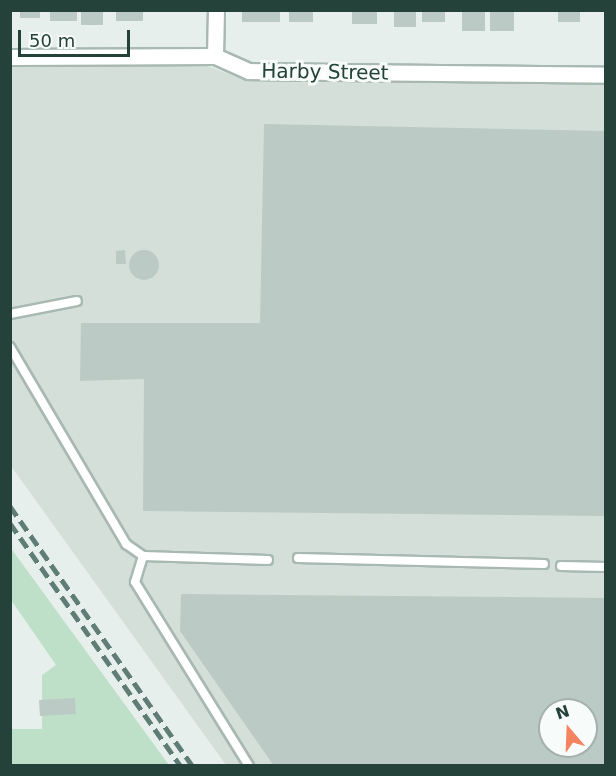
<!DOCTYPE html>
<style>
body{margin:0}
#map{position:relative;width:616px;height:776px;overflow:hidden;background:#e6efeb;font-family:"DejaVu Sans",sans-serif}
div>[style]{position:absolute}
.built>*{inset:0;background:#d4dfda}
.green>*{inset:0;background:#bfe0c8}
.building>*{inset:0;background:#bbcac4}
.round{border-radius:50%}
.roads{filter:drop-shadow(2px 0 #a8b8b2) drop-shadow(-2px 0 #a8b8b2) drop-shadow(0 2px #a8b8b2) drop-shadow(0 -2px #a8b8b2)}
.service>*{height:8px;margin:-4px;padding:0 4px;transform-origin:4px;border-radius:4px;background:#fff}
.minor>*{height:15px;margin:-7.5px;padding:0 7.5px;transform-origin:7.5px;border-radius:7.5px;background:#fff}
.rail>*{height:4.5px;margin-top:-2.25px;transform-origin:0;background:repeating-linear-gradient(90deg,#5f7d75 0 12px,transparent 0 18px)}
span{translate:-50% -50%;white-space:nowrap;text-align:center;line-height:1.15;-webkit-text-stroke:6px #f7fbf9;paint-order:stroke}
.street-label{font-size:20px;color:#24423a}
.frame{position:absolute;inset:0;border:12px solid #24423a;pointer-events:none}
.north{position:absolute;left:538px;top:698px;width:60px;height:60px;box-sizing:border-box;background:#f7fbf9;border:2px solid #a3b1ad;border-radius:50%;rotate:341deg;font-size:16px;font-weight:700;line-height:24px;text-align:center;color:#24423a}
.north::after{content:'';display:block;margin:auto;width:21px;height:27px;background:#f4845f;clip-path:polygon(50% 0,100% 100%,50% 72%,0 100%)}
.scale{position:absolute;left:18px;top:30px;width:112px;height:27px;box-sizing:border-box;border:3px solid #24423a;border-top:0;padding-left:8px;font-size:18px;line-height:21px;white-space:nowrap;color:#24423a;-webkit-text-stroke:4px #f7fbf9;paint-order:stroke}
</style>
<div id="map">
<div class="built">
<i style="clip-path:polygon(evenodd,10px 65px,205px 65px,244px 80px,605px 81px,605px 765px,226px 765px,11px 466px,10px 65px,550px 710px,586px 710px,586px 746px,550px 746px,550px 710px)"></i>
</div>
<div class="green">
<i style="clip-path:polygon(10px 547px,169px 765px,11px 765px,11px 729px,42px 729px,42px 675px,56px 665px,11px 600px)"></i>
</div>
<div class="building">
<i style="clip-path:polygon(20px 10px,40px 10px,40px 18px,20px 18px)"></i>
<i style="clip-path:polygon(50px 10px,77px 10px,77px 21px,50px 21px)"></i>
<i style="clip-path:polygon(81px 10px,103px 10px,103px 25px,81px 25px)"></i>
<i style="clip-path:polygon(116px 10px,143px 10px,143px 21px,116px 21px)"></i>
<i style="clip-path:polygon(242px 10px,280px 10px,280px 22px,242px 22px)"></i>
<i style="clip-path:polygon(289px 10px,313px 10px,313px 22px,289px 22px)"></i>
<i style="clip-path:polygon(352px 10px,377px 10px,377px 24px,352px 24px)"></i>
<i style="clip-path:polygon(394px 10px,416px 10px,416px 27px,394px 27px)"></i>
<i style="clip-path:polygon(422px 10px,445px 10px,445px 22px,422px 22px)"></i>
<i style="clip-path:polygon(462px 10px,485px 10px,485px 31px,462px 31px)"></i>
<i style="clip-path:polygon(490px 10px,514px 10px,514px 31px,490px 31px)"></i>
<i style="clip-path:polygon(558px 10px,580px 10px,580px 22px,558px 22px)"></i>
<i style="clip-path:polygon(264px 124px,606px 131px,606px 516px,143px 511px,144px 379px,80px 381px,81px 323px,260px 323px)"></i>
<i style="clip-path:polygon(125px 250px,126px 264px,116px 264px,116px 251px)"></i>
<i class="round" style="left:129px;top:250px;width:30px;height:30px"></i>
<i style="clip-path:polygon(evenodd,181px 594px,606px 598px,606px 766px,274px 766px,180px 631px,181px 594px,550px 710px,586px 710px,586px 746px,550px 746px,550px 710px)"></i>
<i style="clip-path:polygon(75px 698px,76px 714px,40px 716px,39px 700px)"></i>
</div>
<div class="roads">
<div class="service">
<i style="left:10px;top:314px;width:68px;rotate:-11deg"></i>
<i style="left:10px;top:347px;width:229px;rotate:59.5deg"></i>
<i style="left:126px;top:544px;width:21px;rotate:35deg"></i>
<i style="left:143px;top:556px;width:125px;rotate:1.8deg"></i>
<i style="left:143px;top:556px;width:27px;rotate:107deg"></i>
<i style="left:135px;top:582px;width:216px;rotate:58.2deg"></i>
<i style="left:298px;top:558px;width:246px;rotate:1.4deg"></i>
<i style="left:561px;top:566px;width:45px;rotate:1.3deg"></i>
</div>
<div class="minor">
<i style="left:215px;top:56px;width:46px;rotate:-88.8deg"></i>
<i style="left:10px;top:57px;width:205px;rotate:-0.3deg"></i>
<i style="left:215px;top:56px;width:37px;rotate:24deg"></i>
<i style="left:249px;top:71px;width:357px;rotate:0.6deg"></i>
</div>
</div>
<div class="rail">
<i style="left:10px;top:506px;width:318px;rotate:54.9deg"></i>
<i style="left:10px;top:523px;width:297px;rotate:54.9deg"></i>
</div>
<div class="street-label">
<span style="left:325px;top:72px;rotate:1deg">Harby Street</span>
</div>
<div class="frame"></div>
<div class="north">N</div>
<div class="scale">50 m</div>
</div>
